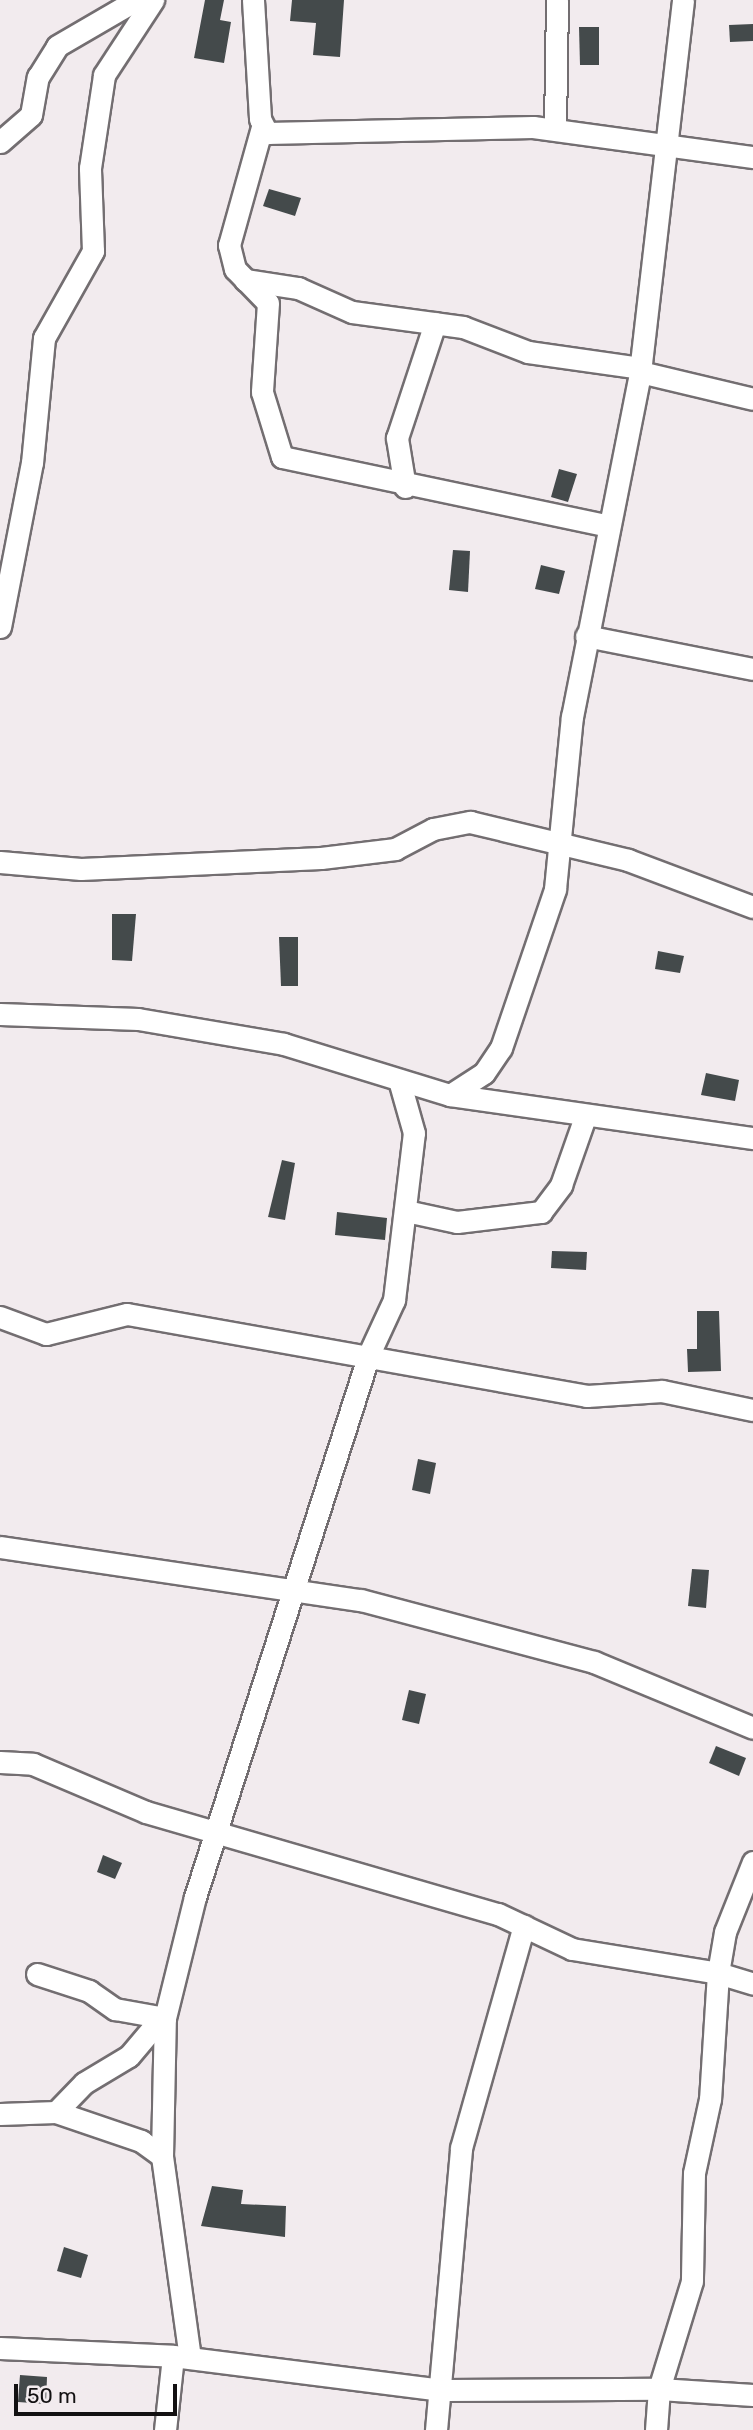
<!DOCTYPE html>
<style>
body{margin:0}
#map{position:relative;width:753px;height:2430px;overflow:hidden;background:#f2ebee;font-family:Rubik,sans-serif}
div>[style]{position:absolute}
.building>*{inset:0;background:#444a4b}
.roads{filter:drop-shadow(2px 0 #736e71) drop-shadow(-2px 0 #736e71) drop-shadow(0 2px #736e71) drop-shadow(0 -2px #736e71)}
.street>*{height:21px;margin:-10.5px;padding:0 10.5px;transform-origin:10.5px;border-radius:10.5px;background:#fff}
span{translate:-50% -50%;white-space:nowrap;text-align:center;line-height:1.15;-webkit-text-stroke:7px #f2ebee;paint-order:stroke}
.scale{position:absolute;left:14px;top:2384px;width:163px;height:32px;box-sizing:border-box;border:4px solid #131112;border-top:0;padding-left:9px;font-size:21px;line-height:24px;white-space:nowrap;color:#131112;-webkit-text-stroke:5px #f2ebee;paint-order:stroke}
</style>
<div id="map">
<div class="building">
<i style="clip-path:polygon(205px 0,224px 0,220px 20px,231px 22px,224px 63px,194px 58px)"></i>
<i style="clip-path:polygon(292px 0,344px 0,340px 57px,313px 55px,316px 23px,290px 21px)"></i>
<i style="clip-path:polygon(753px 24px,753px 41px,730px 42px,729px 25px)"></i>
<i style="clip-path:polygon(579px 27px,599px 27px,599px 65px,580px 65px)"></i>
<i style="clip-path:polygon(269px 189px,301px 198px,295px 216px,263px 206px)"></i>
<i style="clip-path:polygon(559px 469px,577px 474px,568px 502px,551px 497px)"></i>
<i style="clip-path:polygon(453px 550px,470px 551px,468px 592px,449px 590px)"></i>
<i style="clip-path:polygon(541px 565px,565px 571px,559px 594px,535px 589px)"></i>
<i style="clip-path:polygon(112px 914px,136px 914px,132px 961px,112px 960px)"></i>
<i style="clip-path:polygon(279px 937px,298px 937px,298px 986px,281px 986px)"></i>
<i style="clip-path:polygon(658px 951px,684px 956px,680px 973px,655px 969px)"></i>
<i style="clip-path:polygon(706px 1073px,739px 1080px,735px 1101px,701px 1095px)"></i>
<i style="clip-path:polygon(282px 1160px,295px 1163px,285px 1220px,268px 1217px)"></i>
<i style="clip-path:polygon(337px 1212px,387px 1218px,385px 1240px,335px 1235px)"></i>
<i style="clip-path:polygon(552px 1251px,587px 1252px,586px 1270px,551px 1268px)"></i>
<i style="clip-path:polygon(697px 1311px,719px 1311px,721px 1371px,688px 1372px,687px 1349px,697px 1349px)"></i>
<i style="clip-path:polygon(418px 1459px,436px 1463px,430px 1494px,412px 1490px)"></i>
<i style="clip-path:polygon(692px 1569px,709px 1570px,706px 1608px,688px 1606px)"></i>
<i style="clip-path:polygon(409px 1690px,426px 1694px,419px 1724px,402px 1720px)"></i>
<i style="clip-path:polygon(716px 1746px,746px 1758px,739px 1776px,709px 1763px)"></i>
<i style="clip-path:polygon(103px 1855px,122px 1863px,115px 1879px,97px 1872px)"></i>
<i style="clip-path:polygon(212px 2186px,243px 2190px,241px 2204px,286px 2206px,285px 2237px,201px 2226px)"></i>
<i style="clip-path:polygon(64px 2247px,88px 2255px,81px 2278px,57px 2271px)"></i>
<i style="clip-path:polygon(20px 2375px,47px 2377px,46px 2404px,18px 2402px)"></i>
</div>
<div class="roads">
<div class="street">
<i style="left:253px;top:0;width:119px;rotate:86.6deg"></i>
<i style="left:260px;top:119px;width:16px;rotate:63deg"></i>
<i style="left:267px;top:133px;width:266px;rotate:-1.3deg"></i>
<i style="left:533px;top:127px;width:222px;rotate:7.8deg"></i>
<i style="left:262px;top:127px;width:123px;rotate:105.6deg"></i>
<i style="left:229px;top:245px;width:25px;rotate:76deg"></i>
<i style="left:235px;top:269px;width:47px;rotate:45.9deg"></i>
<i style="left:268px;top:303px;width:89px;rotate:93.9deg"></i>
<i style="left:262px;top:392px;width:68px;rotate:72.9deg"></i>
<i style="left:282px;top:457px;width:334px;rotate:11.9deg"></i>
<i style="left:555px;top:128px;width:128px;rotate:-89.1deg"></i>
<i style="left:0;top:142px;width:41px;rotate:-41.1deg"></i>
<i style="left:31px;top:115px;width:39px;rotate:-80deg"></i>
<i style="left:38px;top:77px;width:36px;rotate:-58deg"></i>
<i style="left:57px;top:46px;width:91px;rotate:-30.2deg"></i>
<i style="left:245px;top:280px;width:54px;rotate:8.6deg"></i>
<i style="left:298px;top:288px;width:59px;rotate:24deg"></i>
<i style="left:352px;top:312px;width:112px;rotate:7.7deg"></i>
<i style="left:463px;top:327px;width:70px;rotate:21deg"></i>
<i style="left:528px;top:352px;width:113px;rotate:8.1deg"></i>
<i style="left:640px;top:372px;width:116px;rotate:13.4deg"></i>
<i style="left:405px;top:487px;width:50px;rotate:-99.3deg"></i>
<i style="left:397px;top:438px;width:121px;rotate:-71.7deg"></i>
<i style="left:0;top:627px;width:167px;rotate:-79deg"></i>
<i style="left:32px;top:463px;width:126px;rotate:-84.5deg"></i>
<i style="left:44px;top:338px;width:100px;rotate:-60.6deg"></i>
<i style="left:93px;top:251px;width:83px;rotate:-92.1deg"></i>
<i style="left:90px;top:168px;width:94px;rotate:-81.4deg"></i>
<i style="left:104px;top:75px;width:90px;rotate:-56.8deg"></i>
<i style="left:586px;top:636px;width:170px;rotate:11.2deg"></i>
<i style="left:0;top:862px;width:81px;rotate:4.9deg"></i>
<i style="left:81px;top:869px;width:240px;rotate:-2.6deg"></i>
<i style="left:321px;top:858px;width:75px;rotate:-6.9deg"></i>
<i style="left:395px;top:849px;width:43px;rotate:-27.8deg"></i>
<i style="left:433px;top:829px;width:38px;rotate:-11deg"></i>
<i style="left:470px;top:822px;width:163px;rotate:13.5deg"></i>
<i style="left:628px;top:860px;width:134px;rotate:20.6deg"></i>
<i style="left:0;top:1014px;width:138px;rotate:2.1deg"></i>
<i style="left:138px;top:1019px;width:148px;rotate:9.7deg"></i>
<i style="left:284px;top:1044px;width:174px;rotate:17.1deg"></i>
<i style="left:450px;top:1095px;width:306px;rotate:8.1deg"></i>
<i style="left:450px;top:1095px;width:40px;rotate:-32.9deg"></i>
<i style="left:484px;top:1073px;width:30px;rotate:-56deg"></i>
<i style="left:501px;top:1048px;width:168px;rotate:-71.2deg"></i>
<i style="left:555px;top:889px;width:173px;rotate:-84.4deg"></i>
<i style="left:572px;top:717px;width:352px;rotate:-78.8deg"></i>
<i style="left:640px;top:372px;width:374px;rotate:-83.4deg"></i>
<i style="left:406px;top:1211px;width:52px;rotate:12.2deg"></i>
<i style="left:457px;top:1222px;width:85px;rotate:-6.8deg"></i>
<i style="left:541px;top:1212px;width:34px;rotate:-53deg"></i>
<i style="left:561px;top:1185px;width:72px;rotate:-70.6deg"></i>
<i style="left:0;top:1317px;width:49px;rotate:20.3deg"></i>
<i style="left:46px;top:1334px;width:83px;rotate:-13.9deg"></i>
<i style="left:127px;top:1314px;width:467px;rotate:10.1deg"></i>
<i style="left:587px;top:1396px;width:75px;rotate:-3.8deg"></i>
<i style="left:662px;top:1391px;width:93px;rotate:11.8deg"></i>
<i style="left:0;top:1547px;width:365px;rotate:8.4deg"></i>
<i style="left:361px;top:1600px;width:241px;rotate:14.9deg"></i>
<i style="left:594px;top:1662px;width:172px;rotate:22.5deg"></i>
<i style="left:0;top:1762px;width:33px;rotate:3deg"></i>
<i style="left:33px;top:1764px;width:123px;rotate:23deg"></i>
<i style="left:146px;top:1812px;width:366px;rotate:16.2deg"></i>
<i style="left:498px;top:1914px;width:82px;rotate:25.3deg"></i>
<i style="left:572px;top:1949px;width:148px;rotate:9.3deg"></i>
<i style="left:718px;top:1973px;width:126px;rotate:93.6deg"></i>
<i style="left:710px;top:2099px;width:76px;rotate:102.2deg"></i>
<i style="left:694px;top:2173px;width:108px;rotate:91.1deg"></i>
<i style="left:692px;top:2281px;width:113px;rotate:107deg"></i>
<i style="left:659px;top:2389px;width:41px;rotate:94.2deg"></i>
<i style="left:753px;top:1862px;width:75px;rotate:111.8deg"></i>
<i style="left:725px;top:1932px;width:42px;rotate:99.7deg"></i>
<i style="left:718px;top:1973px;width:37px;rotate:17deg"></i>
<i style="left:37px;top:1974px;width:55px;rotate:18.1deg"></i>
<i style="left:89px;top:1991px;width:32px;rotate:35deg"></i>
<i style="left:115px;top:2009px;width:51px;rotate:10.2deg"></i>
<i style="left:56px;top:2112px;width:40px;rotate:-46deg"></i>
<i style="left:84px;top:2083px;width:52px;rotate:-31deg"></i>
<i style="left:129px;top:2056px;width:51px;rotate:-49.8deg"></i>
<i style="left:0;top:2114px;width:56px;rotate:-2deg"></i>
<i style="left:56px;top:2112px;width:90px;rotate:18.8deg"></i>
<i style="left:141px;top:2141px;width:26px;rotate:36deg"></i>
<i style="left:0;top:2348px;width:173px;rotate:2.6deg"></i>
<i style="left:173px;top:2356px;width:273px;rotate:7.2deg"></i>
<i style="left:444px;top:2390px;width:215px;rotate:-0.3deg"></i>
<i style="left:659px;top:2389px;width:94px;rotate:3.7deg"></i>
<i style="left:190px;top:2358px;width:204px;rotate:-97.9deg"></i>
<i style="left:162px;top:2156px;width:138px;rotate:-88.8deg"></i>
<i style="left:165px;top:2018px;width:125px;rotate:-76.1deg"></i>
<i style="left:195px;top:1897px;width:570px;rotate:-72.23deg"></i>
<i style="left:369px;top:1354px;width:60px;rotate:-65.2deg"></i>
<i style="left:394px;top:1300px;width:168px;rotate:-83.2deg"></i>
<i style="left:414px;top:1133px;width:55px;rotate:-105.8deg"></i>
<i style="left:165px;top:2430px;width:74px;rotate:-83.8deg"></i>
<i style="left:436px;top:2430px;width:283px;rotate:-84.9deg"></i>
<i style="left:461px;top:2148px;width:231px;rotate:-74.2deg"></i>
</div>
</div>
<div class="scale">50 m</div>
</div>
